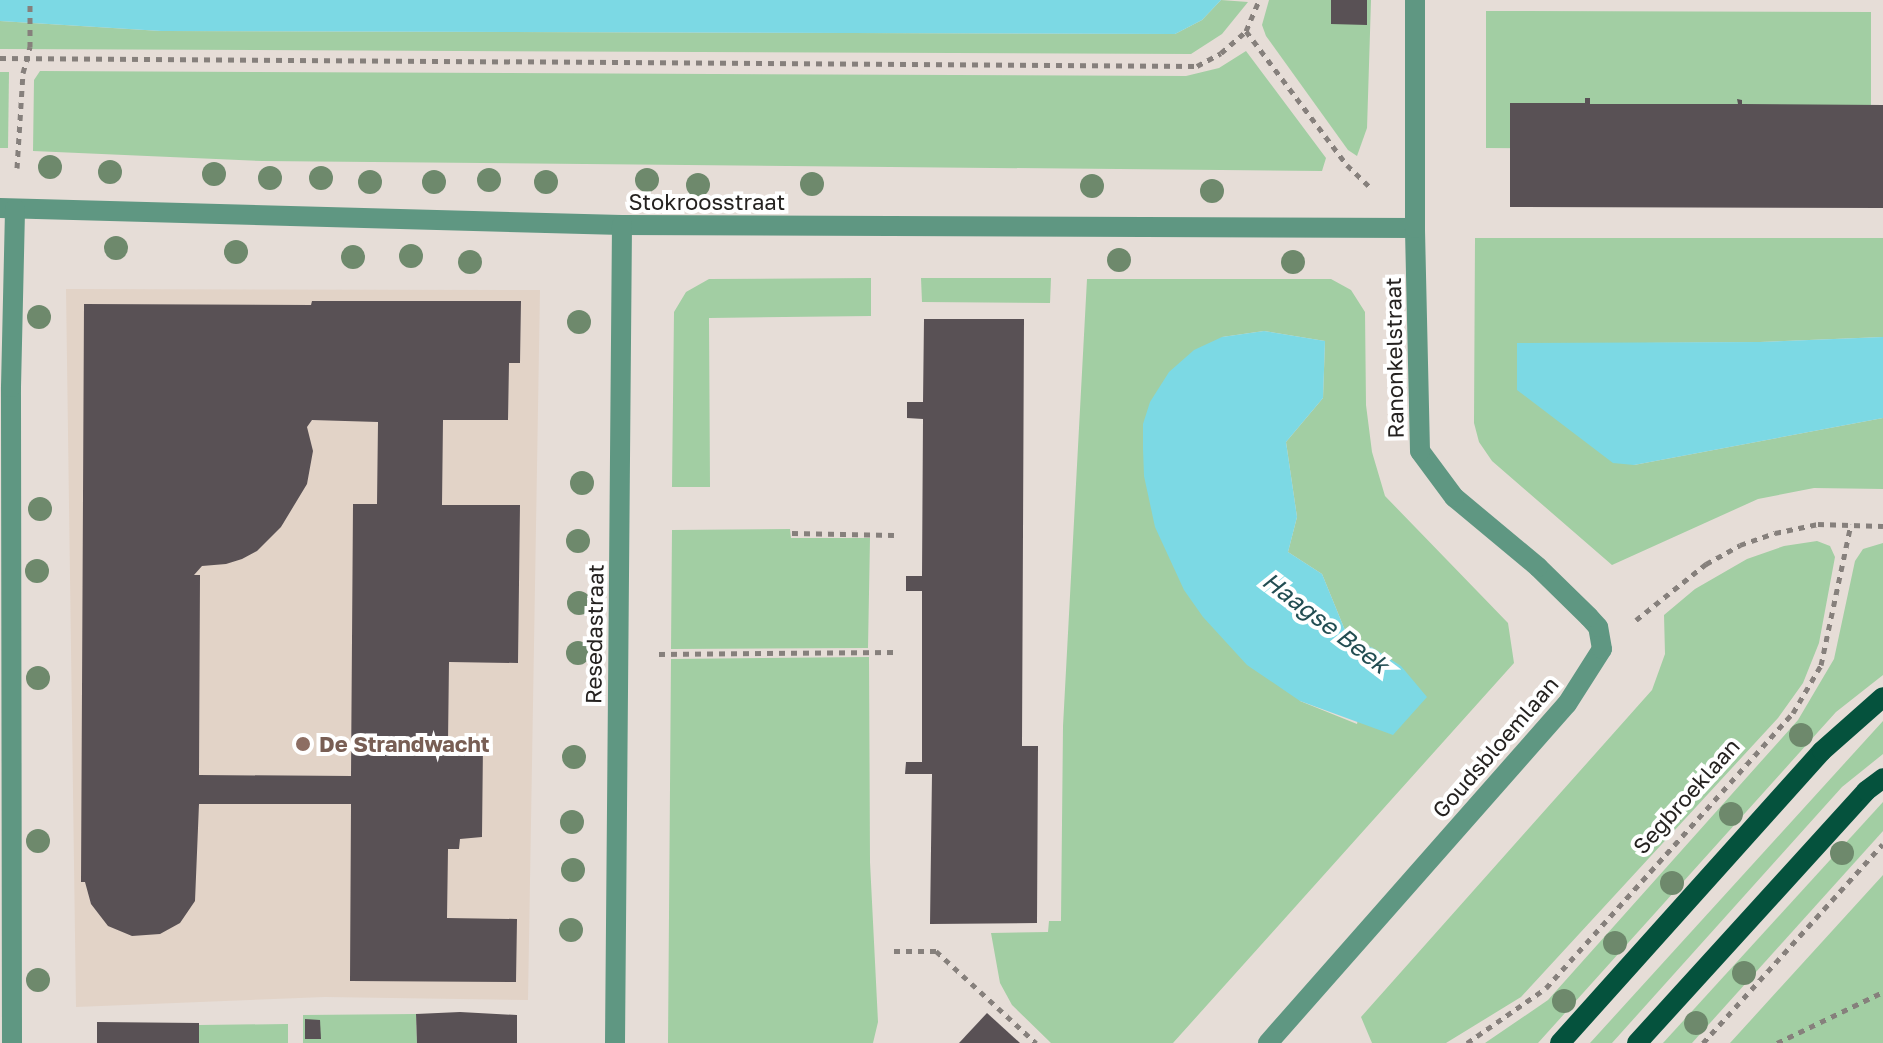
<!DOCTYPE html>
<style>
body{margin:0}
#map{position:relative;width:1883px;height:1043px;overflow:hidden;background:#e6ddd7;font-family:"Golos Text",sans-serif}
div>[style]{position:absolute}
.built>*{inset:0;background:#e2d3c7}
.green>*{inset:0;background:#a2cea3}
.water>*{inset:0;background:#7cd9e4}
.building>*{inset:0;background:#595155}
.path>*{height:5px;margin-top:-2.5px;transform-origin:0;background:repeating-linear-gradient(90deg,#86807c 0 6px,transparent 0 12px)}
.minor>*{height:20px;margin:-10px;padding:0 10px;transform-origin:10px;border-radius:10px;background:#5f9782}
.major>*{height:20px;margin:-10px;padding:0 10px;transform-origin:10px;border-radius:10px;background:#05523d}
.trees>*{width:24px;height:24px;margin:-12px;border-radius:50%;background:#6e896c}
.dots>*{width:22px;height:22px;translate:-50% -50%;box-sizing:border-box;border:4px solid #fff;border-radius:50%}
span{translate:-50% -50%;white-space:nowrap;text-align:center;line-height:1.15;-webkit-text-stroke:8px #fff;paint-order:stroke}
.street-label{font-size:22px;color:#252220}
.education-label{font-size:22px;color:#785e54;font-weight:700}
.left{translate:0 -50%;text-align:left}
.water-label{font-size:24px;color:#224d52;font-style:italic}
</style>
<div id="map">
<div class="built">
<i style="clip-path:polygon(66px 289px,540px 290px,528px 1000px,325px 997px,76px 1007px)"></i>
</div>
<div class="green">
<i style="clip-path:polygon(1221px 0,1248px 2px,1222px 34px,1191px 54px,0 49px,0 21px,161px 31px,1175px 34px,1202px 20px)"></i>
<i style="clip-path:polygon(1269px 0,1371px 0,1367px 128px,1357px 156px,1348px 150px,1266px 36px,1262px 25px)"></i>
<i style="clip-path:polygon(1486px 11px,1871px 12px,1871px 150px,1486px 148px)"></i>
<i style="clip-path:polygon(1246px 51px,1326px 158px,1322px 171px,262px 161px,33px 151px,34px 80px,40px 71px,1186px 76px,1219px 68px)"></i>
<i style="clip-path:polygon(0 72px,9px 72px,8px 148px,0 148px)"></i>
<i style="clip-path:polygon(1475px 238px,1883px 238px,1883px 337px,1760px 342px,1517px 344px,1518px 372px,1634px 465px,1883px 418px,1883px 489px,1814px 488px,1758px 499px,1612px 565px,1492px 461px,1479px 442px,1474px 423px)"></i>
<i style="clip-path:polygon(871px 278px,871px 316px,709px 318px,710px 487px,672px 487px,674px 312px,686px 292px,709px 279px)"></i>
<i style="clip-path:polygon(921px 278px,1051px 278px,1050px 303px,922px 302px)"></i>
<i style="clip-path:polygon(evenodd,1087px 279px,1331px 279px,1351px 290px,1365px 312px,1366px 405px,1372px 452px,1385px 496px,1508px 623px,1514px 663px,1173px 1043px,1051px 1043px,1012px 1005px,1000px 983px,991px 933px,1048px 932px,1049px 921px,1061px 921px,1063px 726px,1087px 279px,1264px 331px,1325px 341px,1323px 398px,1286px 442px,1297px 517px,1288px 552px,1322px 574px,1349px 640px,1373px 648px,1357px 724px,1300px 701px,1222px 337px,1264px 331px)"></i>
<i style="clip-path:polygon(790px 529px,791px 538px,870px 538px,868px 648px,671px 649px,672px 530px)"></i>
<i style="clip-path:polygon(1817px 541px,1830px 546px,1835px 557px,1819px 643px,1803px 683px,1778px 718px,1521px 997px,1446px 1043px,1372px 1043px,1361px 1017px,1652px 690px,1665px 654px,1664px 615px,1695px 589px,1747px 559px,1784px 546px)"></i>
<i style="clip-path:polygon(1883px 543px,1883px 675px,1836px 712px,1538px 1043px,1485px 1043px,1548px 1000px,1798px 720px,1834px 659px,1855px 561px,1863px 549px)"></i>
<i style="clip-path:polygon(869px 657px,870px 862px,878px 1022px,873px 1043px,668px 1043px,671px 659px)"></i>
<i style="clip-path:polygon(1883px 721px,1883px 754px,1842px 787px,1612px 1043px,1590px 1043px)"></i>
<i style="clip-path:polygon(1883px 802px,1883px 831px,1692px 1043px,1663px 1043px)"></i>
<i style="clip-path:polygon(1883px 875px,1883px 1043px,1730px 1043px,1822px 942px)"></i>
<i style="clip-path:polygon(416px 1014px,417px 1043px,303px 1043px,303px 1015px)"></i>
<i style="clip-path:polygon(288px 1024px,288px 1043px,199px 1043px,199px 1025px)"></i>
</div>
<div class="water">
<i style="clip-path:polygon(0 0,1221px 0,1202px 20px,1175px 34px,161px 31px,0 21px)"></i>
<i style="clip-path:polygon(1264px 331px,1325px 341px,1323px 398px,1286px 442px,1297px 517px,1288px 552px,1322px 574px,1349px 640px,1373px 648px,1401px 666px,1427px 697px,1393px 735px,1300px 701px,1247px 665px,1203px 617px,1184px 590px,1155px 527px,1144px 476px,1143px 449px,1143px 424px,1150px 402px,1169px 372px,1194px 350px,1222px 337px)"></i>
<i style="clip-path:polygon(1883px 337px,1883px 418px,1634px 465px,1613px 463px,1517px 390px,1517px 343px,1760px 342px)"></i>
</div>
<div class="building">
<i style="clip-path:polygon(1331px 0,1367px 0,1367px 25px,1331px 24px)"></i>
<i style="clip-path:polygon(1585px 98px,1590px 98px,1590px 104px,1738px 104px,1737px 99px,1742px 100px,1742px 104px,1883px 105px,1883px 208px,1510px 207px,1510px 103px,1585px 103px)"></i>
<i style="clip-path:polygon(evenodd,312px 301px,521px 301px,520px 363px,509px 363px,508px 420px,443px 420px,442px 505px,520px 505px,518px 663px,449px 662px,448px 742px,483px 744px,482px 837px,460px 839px,459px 849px,448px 849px,447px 918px,517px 919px,516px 982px,350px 981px,351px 804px,199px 804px,195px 901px,180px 923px,160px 934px,132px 936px,108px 926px,91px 904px,85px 882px,81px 882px,84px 304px,311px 305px,312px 301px,312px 420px,378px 422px,377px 504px,353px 504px,351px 776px,199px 775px,200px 575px,194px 575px,202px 566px,226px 564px,242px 559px,257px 551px,281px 527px,307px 484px,313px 451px,307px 427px,312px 420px)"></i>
<i style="clip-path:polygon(924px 319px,1024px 319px,1022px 746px,1038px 746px,1037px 923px,930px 924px,932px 774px,905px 774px,906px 762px,922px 762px,922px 591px,906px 591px,906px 576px,922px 576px,923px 419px,907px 418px,907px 402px,923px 402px)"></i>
<i style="clip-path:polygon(460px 1012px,517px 1015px,517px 1043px,417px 1043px,416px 1014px)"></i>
<i style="clip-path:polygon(987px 1013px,1020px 1043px,959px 1043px)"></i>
<i style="clip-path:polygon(305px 1019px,320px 1020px,321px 1039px,305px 1039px)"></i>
<i style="clip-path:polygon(97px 1022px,199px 1023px,199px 1043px,97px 1043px)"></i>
</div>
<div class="path">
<i style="left:1246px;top:31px;width:168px;rotate:53deg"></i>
<i style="left:1347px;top:165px;width:35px;rotate:44deg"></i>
<i style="left:0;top:58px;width:1197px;rotate:0.38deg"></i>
<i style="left:1197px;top:66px;width:27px;rotate:-28deg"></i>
<i style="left:1221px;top:53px;width:33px;rotate:-41deg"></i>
<i style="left:1246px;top:31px;width:34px;rotate:-67deg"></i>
<i style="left:17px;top:168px;width:95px;rotate:-86.4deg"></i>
<i style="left:23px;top:73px;width:27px;rotate:-75deg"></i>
<i style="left:30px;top:47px;width:47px;rotate:-90deg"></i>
<i style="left:792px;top:533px;width:102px;rotate:1.1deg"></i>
<i style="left:1636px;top:620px;width:90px;rotate:-38.7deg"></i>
<i style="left:1706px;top:564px;width:39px;rotate:-29deg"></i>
<i style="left:1740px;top:545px;width:37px;rotate:-19deg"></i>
<i style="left:1775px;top:533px;width:44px;rotate:-11.8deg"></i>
<i style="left:1818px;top:524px;width:65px;rotate:1.8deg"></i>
<i style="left:659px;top:654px;width:236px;rotate:-0.5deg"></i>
<i style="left:894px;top:951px;width:42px"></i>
<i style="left:936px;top:951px;width:136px;rotate:42.6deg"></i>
<i style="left:1467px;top:1043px;width:96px;rotate:-34.8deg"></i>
<i style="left:1546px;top:988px;width:370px;rotate:-48.1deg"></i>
<i style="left:1793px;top:713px;width:56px;rotate:-59.7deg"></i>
<i style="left:1821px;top:665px;width:144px;rotate:-78deg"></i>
<i style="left:1703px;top:1043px;width:268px;rotate:-47.9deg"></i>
<i style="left:1777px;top:1043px;width:118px;rotate:-25.7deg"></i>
</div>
<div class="minor">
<i style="left:0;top:208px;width:622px;rotate:1.57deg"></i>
<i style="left:622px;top:225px;width:793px;rotate:0.22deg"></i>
<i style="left:12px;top:1043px;width:656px;rotate:-90.09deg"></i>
<i style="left:11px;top:387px;width:178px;rotate:-88.7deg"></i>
<i style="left:615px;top:1043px;width:818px;rotate:-89.51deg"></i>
<i style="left:1268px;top:1043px;width:452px;rotate:-48.6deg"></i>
<i style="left:1567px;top:704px;width:65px;rotate:-57.5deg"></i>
<i style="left:1602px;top:649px;width:22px;rotate:-100deg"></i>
<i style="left:1598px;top:627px;width:13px;rotate:-132deg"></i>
<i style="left:1589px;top:617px;width:71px;rotate:-135.6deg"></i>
<i style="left:1538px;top:567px;width:109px;rotate:-140.2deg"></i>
<i style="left:1454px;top:497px;width:57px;rotate:-126.5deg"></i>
<i style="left:1420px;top:451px;width:223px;rotate:-91.3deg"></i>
<i style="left:1415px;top:228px;width:228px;rotate:-90deg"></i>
</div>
<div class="major">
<i style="left:1560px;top:1043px;width:392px;rotate:-48.1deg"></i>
<i style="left:1822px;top:751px;width:81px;rotate:-41.5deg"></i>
<i style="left:1637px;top:1043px;width:341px;rotate:-47.7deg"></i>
<i style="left:1866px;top:791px;width:21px;rotate:-37deg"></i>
</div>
<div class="trees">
<i style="left:50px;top:167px"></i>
<i style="left:110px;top:172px"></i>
<i style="left:214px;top:174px"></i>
<i style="left:270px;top:178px"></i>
<i style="left:321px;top:178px"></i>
<i style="left:489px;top:180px"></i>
<i style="left:647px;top:180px"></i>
<i style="left:370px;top:182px"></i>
<i style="left:434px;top:182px"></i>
<i style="left:546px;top:182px"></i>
<i style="left:812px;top:184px"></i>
<i style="left:698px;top:185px"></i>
<i style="left:1092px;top:186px"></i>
<i style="left:1212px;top:191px"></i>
<i style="left:116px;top:248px"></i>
<i style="left:236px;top:252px"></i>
<i style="left:411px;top:256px"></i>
<i style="left:353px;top:257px"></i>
<i style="left:1119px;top:260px"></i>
<i style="left:470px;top:262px"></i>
<i style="left:1293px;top:262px"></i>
<i style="left:39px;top:317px"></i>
<i style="left:579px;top:322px"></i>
<i style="left:582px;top:483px"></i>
<i style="left:40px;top:509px"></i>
<i style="left:578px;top:541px"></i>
<i style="left:37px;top:571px"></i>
<i style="left:579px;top:603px"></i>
<i style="left:578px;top:653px"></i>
<i style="left:38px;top:678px"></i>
<i style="left:1801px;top:735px"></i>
<i style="left:574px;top:757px"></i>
<i style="left:1731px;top:814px"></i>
<i style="left:572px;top:822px"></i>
<i style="left:38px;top:841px"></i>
<i style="left:1842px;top:853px"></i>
<i style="left:573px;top:870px"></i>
<i style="left:1672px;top:883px"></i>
<i style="left:571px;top:930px"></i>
<i style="left:1615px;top:943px"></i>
<i style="left:1744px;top:973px"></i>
<i style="left:38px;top:980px"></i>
<i style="left:1564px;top:1001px"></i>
<i style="left:1696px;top:1023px"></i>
</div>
<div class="dots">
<i style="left:303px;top:744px;background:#8d6e63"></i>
</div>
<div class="street-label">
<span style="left:707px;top:202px">Stokroosstraat</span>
<span style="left:1394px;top:358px;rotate:-91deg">Ranonkelstraat</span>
<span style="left:594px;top:634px;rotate:-89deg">Resedastraat</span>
<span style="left:1495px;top:747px;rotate:-49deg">Goudsbloemlaan</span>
<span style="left:1686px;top:796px;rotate:-48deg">Segbroeklaan</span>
</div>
<div class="education-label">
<span class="left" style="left:319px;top:744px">De Strandwacht</span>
</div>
<div class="water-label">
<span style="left:1326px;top:622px;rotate:37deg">Haagse Beek</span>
</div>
</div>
